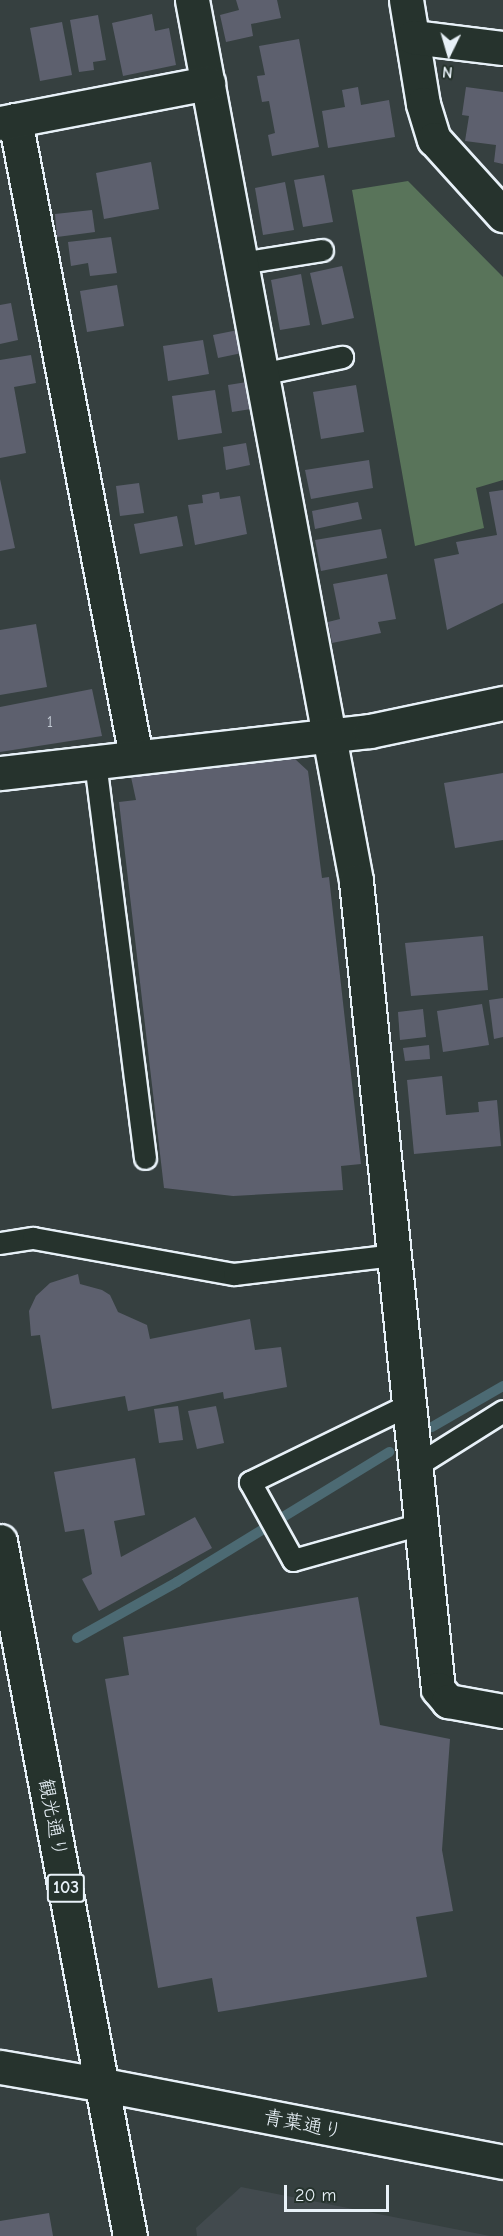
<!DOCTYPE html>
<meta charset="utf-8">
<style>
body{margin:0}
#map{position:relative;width:503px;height:2236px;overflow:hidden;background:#364040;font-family:"Comic Neue","Klee One",sans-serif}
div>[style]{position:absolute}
.built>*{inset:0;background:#424a4e}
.green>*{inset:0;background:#59745a}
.stream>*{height:10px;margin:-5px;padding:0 5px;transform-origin:5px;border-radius:5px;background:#4c6a73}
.building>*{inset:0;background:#5d606e}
.roads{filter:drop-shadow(2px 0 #e8f1f8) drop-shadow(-2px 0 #e8f1f8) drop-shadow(0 2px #e8f1f8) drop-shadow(0 -2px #e8f1f8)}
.service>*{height:21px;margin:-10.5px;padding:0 10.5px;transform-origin:10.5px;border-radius:10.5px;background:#26332d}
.minor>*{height:33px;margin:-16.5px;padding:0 16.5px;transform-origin:16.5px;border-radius:16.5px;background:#26332d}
.tertiary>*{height:33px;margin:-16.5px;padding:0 16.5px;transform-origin:16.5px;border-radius:16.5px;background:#26332d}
.trunk>*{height:33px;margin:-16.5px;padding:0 16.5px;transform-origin:16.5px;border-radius:16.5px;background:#26332d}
span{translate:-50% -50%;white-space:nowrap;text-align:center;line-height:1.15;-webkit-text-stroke:6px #26332d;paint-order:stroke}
.number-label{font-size:16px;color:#c5cdd6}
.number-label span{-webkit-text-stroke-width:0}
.shield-label span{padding:2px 4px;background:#26332d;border:2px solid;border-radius:4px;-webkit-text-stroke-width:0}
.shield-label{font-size:18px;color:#e8f1f8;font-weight:700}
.street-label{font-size:20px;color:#e8f1f8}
.north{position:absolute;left:419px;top:24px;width:60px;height:60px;-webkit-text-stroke:4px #26332d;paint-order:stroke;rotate:185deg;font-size:16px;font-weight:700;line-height:24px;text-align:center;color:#e8f1f8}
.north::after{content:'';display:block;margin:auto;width:21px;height:27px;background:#e8f1f8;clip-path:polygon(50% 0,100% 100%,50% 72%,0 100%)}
.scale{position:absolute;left:284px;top:2185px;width:105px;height:27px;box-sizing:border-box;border:3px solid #e8f1f8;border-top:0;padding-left:8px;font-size:18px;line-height:21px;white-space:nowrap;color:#e8f1f8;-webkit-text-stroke:4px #26332d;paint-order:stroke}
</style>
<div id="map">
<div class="built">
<i style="clip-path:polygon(241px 2187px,490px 2236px,197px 2236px,196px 2228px)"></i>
</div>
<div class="green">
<i style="clip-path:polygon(408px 181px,503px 277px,503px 480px,476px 488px,484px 528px,415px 546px,352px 190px)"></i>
</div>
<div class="stream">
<i style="left:432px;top:1427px;width:82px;rotate:-30deg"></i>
<i style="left:77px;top:1638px;width:115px;rotate:-29.2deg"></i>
<i style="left:177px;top:1582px;width:249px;rotate:-31.5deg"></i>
</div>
<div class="building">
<i style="clip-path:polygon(236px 0,277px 0,281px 18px,251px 24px,253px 36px,226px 42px,220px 15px,239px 10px)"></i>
<i style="clip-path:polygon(152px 14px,155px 31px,169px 28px,176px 65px,123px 76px,112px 23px)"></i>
<i style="clip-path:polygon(98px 15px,106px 60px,93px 62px,94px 70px,79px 72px,70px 20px)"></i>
<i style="clip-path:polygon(62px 22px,72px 75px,40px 81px,30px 28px)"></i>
<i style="clip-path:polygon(299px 39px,319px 147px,272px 156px,268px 135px,275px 133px,269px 101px,262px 102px,257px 76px,265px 75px,259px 46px)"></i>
<i style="clip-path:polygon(358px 87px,361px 105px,389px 100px,395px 137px,328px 148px,322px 111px,345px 107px,342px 90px)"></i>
<i style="clip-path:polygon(466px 87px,503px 92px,503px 164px,494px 162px,496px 145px,465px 141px,469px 116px,462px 115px)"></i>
<i style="clip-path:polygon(151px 162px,159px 209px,104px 219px,96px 173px)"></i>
<i style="clip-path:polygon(324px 175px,333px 222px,303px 227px,294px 180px)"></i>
<i style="clip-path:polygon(285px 182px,294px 230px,263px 235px,255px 188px)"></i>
<i style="clip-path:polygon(92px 210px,95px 232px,57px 237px,55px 214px)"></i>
<i style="clip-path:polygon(111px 237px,117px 273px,90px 276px,88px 263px,71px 266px,68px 242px)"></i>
<i style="clip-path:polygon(342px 266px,354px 318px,322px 325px,310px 273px)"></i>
<i style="clip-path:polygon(301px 274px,310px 325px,280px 330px,271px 280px)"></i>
<i style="clip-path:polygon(117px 285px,124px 326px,87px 332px,80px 291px)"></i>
<i style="clip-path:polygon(11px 303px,18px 340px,0 344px,0 305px)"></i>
<i style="clip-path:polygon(238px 330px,242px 353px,218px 358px,213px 335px)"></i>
<i style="clip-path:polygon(203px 340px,209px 374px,168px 381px,163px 346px)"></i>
<i style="clip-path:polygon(31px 355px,36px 383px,14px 387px,26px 453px,0 458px,0 360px)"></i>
<i style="clip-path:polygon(247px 382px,251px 409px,232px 412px,228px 385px)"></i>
<i style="clip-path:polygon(356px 385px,364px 432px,321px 439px,313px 392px)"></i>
<i style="clip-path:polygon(215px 390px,222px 433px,178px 440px,172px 396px)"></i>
<i style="clip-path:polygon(246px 443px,250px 465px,226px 470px,223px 447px)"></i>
<i style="clip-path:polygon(369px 460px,373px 488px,311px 499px,305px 470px)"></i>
<i style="clip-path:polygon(0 479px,15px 548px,0 551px)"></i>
<i style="clip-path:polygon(139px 483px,144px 513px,120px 516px,116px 486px)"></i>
<i style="clip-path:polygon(503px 490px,503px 603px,447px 630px,434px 559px,459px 554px,456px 542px,497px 535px,489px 492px)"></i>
<i style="clip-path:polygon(219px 492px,220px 499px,240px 496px,247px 534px,195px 545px,188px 505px,203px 503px,202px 495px)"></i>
<i style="clip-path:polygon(358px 502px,362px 519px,315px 529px,312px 511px)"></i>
<i style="clip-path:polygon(177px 516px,183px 546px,140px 554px,134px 524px)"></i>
<i style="clip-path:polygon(381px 529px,387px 558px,321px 571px,315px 540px)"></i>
<i style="clip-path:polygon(387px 574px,396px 619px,378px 622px,381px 633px,332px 643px,328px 622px,340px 619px,333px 584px)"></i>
<i style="clip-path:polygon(36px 624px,47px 687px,0 695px,0 630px)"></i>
<i style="clip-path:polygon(92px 689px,102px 736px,0 752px,0 707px)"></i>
<i style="clip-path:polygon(295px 759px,308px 771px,322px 878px,329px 877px,361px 1164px,341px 1166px,343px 1190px,233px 1196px,164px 1188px,119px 802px,136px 800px,131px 777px)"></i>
<i style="clip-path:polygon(503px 773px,503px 840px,455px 848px,444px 783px)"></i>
<i style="clip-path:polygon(483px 936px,488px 990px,411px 996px,405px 943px)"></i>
<i style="clip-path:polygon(503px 998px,503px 1037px,494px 1039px,489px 1000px)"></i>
<i style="clip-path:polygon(482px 1004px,489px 1045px,443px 1052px,437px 1011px)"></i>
<i style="clip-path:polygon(423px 1009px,426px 1037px,400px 1040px,398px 1012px)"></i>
<i style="clip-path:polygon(429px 1045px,430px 1059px,405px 1061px,403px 1048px)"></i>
<i style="clip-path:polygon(442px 1076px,446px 1115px,479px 1112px,478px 1102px,497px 1100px,501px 1146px,414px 1154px,407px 1080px)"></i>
<i style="clip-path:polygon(78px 1274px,80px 1284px,102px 1290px,110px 1295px,118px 1312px,147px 1325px,150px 1339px,250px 1319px,255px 1350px,281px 1347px,287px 1387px,224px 1399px,223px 1392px,128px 1411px,125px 1396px,52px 1409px,40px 1335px,31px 1336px,29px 1311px,36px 1296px,50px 1283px)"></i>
<i style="clip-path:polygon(178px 1406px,183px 1440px,159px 1443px,154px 1409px)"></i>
<i style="clip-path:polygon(216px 1406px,224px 1443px,197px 1449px,188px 1411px)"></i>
<i style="clip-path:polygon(135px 1458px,145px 1515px,114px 1521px,121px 1557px,195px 1517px,212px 1548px,99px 1611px,82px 1579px,92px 1574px,84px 1529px,65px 1532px,54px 1472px)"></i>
<i style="clip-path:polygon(358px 1597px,380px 1725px,450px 1739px,442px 1850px,453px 1911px,416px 1917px,427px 1977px,218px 2012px,212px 1978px,158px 1988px,105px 1679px,129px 1675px,123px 1637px)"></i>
<i style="clip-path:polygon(49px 2213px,53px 2236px,0 2236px,0 2221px)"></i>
</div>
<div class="roads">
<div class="service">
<i style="left:241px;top:263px;width:82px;rotate:-9.1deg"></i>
<i style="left:261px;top:374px;width:83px;rotate:-11.9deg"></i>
<i style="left:95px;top:762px;width:399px;rotate:82.8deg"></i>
<i style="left:0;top:1243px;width:33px;rotate:-9deg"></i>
<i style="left:33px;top:1238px;width:204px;rotate:10.2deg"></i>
<i style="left:234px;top:1274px;width:160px;rotate:-6.8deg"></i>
<i style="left:408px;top:1405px;width:176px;rotate:154deg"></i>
<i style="left:250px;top:1482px;width:89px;rotate:61.1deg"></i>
<i style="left:293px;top:1560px;width:132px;rotate:-15.8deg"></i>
<i style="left:414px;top:1467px;width:105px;rotate:-32.2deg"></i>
</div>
<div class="minor">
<i style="left:192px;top:0;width:896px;rotate:79.45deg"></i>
<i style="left:356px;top:881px;width:812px;rotate:84.21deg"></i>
<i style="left:438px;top:1689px;width:16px;rotate:50deg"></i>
<i style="left:448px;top:1701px;width:56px;rotate:10.3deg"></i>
<i style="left:406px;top:0;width:105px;rotate:80.7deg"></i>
<i style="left:423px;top:104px;width:37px;rotate:73deg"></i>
<i style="left:434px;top:139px;width:103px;rotate:47.8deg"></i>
<i style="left:413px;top:37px;width:91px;rotate:7deg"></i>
<i style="left:15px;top:120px;width:648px;rotate:79.24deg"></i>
<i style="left:0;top:123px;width:212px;rotate:-10.9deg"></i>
<i style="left:0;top:773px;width:372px;rotate:-6.5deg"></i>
<i style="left:370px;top:731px;width:136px;rotate:-11.9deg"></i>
<i style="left:0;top:2067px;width:106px;rotate:9.8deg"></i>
</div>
<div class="tertiary">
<i style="left:104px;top:2085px;width:406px;rotate:10.9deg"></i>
</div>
<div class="trunk">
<i style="left:0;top:1541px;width:707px;rotate:79.41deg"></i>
</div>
</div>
<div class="number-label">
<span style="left:50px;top:722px">1</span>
</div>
<div class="shield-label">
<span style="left:66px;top:1888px">103</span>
</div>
<div class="street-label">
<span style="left:53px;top:1818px;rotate:79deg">観光通り</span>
<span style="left:303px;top:2124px;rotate:11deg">青葉通り</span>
</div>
<div class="north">N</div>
<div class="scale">20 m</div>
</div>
